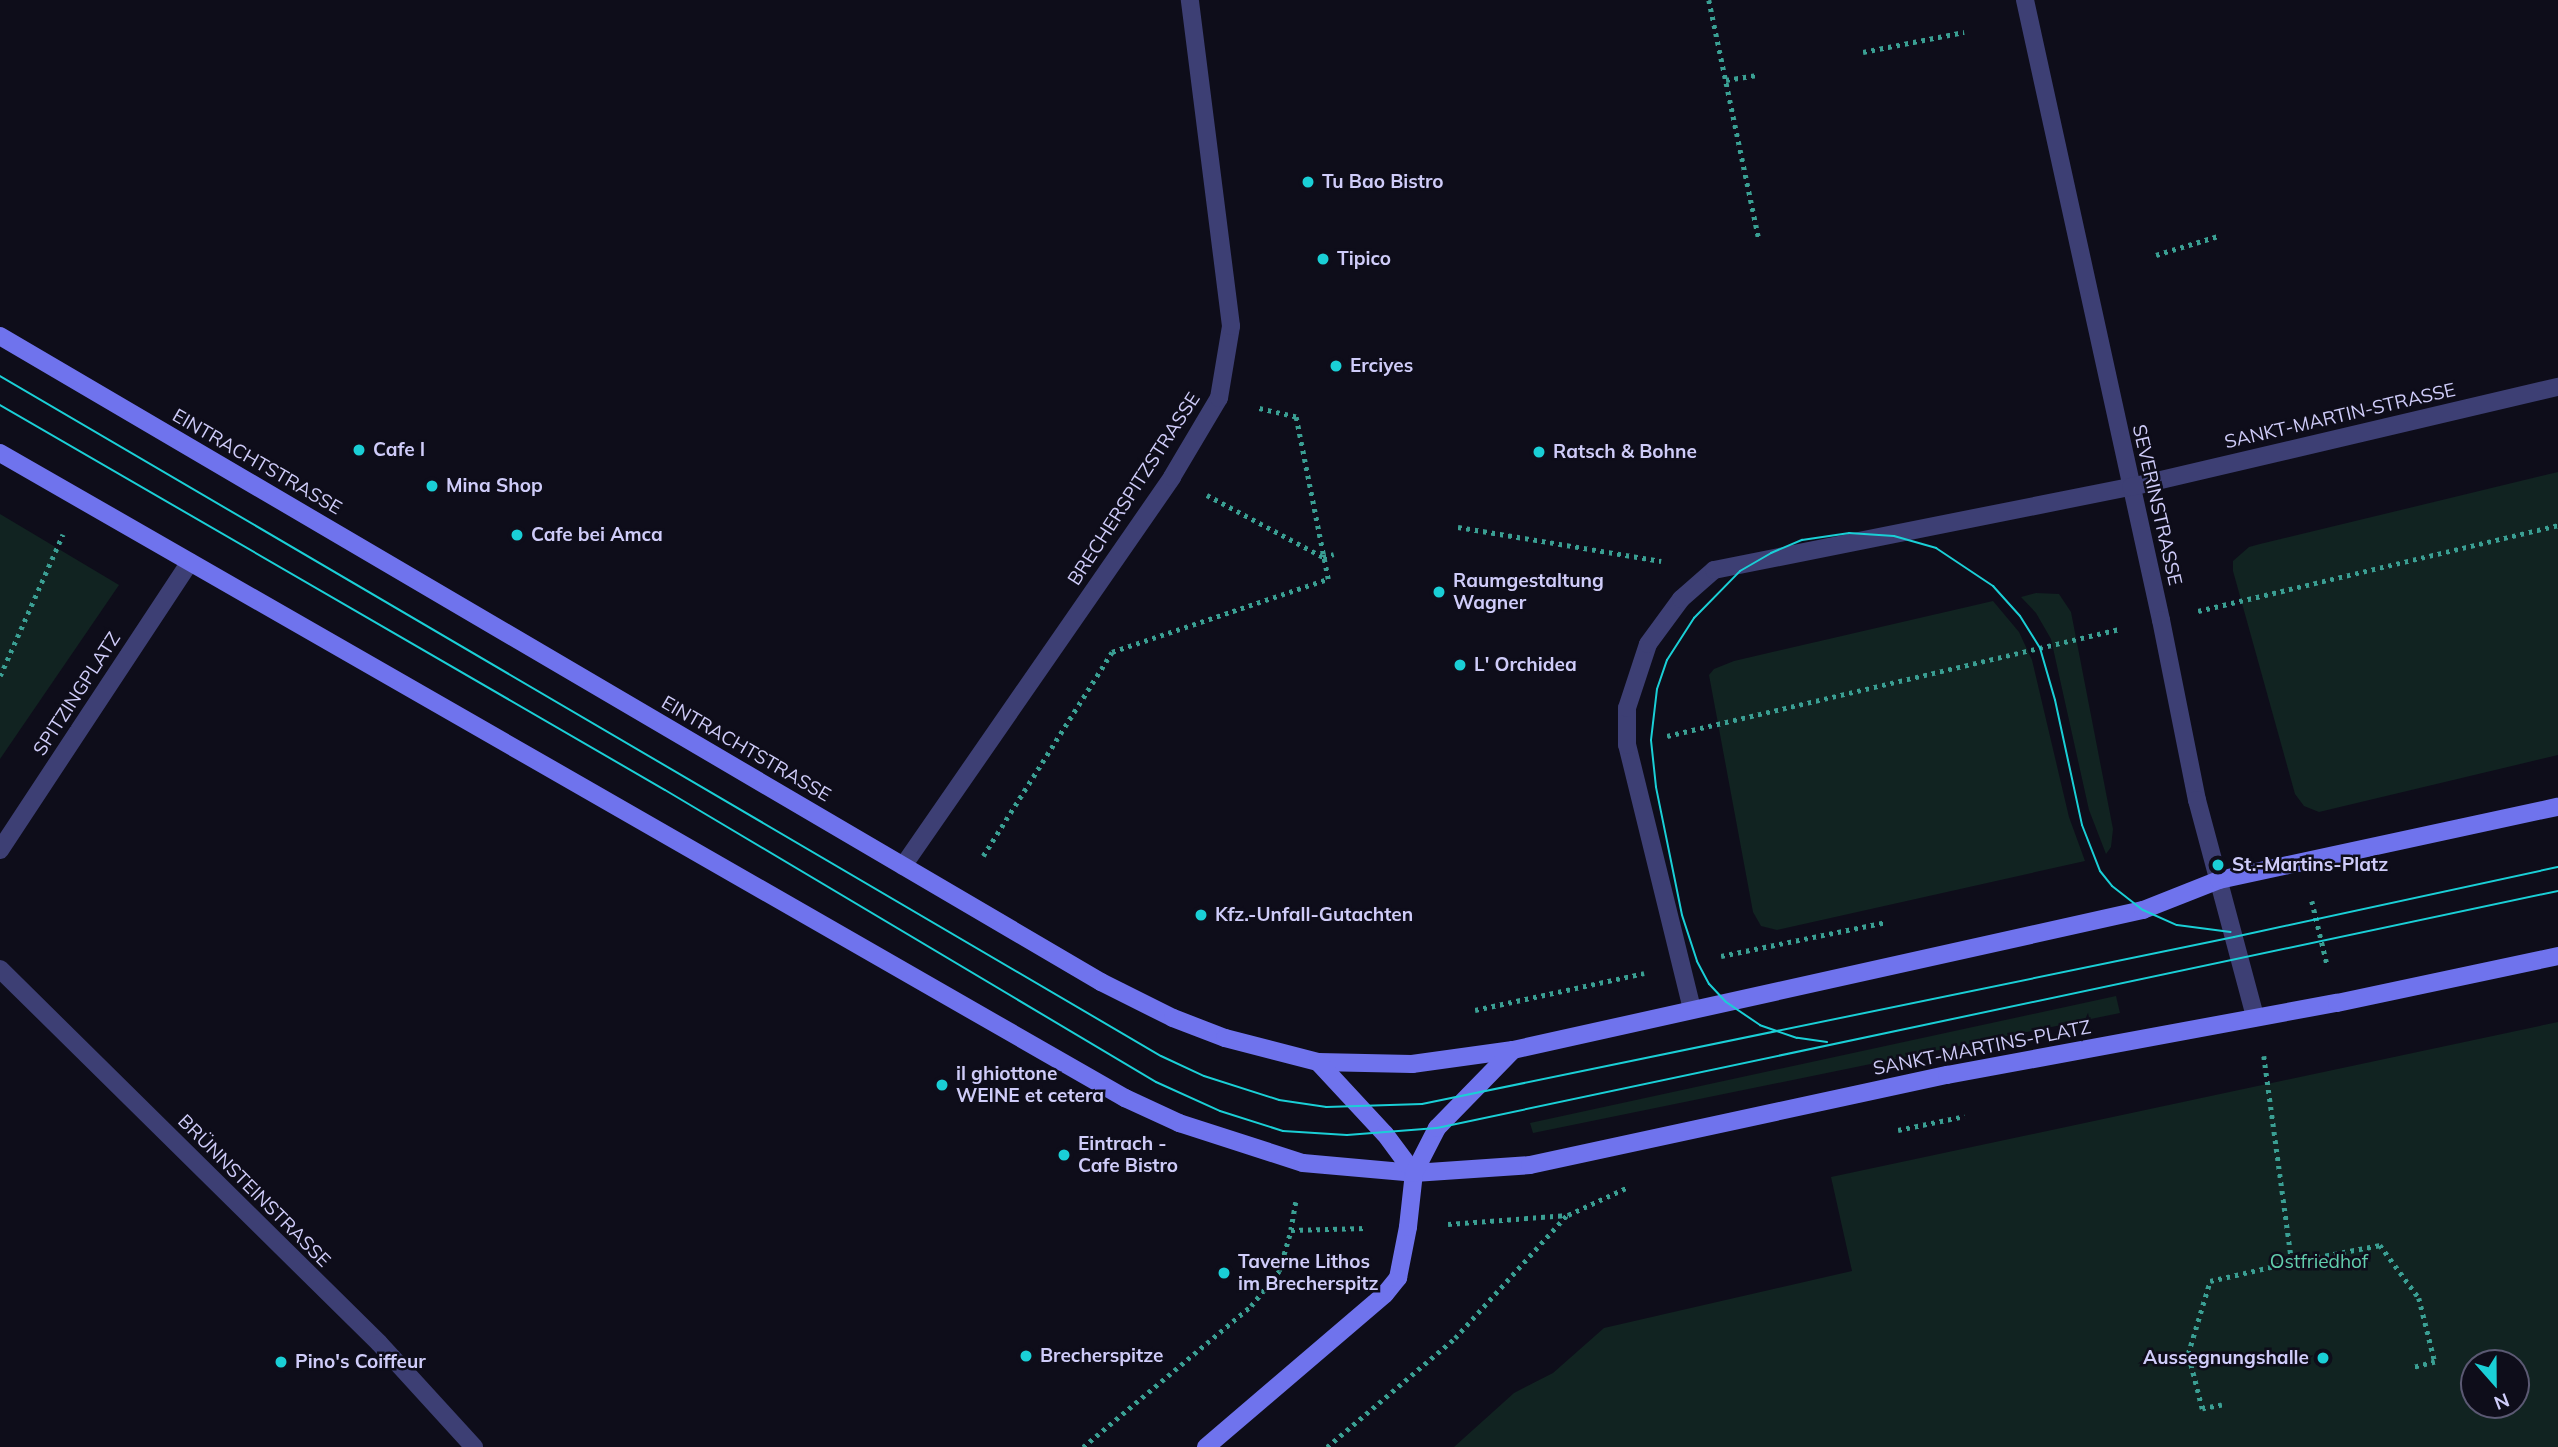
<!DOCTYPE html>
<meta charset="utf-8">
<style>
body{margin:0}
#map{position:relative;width:2558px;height:1447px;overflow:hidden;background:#0e0d1a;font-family:Mulish,sans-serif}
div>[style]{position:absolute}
.green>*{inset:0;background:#112321}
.path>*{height:4.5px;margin-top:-2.25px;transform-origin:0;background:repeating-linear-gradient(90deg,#3a9f93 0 3.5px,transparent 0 8.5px)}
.street>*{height:18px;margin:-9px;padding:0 9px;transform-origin:9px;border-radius:9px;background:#3d3f74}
.secondary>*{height:18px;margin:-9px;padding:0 9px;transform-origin:9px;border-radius:9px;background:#6f73ed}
.tram>*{height:2px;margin:-1px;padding:0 1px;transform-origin:1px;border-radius:1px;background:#1acfd6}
.dots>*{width:19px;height:19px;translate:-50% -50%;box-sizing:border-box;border:4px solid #0e0d1a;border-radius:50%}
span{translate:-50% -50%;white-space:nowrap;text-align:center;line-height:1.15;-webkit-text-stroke:5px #0e0d1a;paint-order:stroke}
.poi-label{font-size:19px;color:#cfccf9;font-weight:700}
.left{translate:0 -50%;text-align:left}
.right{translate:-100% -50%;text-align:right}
.street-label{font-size:19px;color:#cfccf9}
.park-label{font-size:19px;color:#62cead}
.north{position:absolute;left:2460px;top:1349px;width:70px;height:70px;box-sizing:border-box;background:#0e0d1a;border:2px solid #5b5973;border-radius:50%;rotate:159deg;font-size:19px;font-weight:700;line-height:28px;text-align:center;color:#cfccf9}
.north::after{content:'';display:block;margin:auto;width:24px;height:32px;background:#1acfd6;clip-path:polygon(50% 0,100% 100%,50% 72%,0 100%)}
</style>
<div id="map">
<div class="green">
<i style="clip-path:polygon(2558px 472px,2558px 755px,2319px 812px,2304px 806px,2295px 794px,2233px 571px,2233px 561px,2249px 547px,2260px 544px)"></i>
<i style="clip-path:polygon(0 514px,119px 585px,0 759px)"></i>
<i style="clip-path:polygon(2036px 593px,2059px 594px,2071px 612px,2113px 829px,2111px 847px,2106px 854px,2089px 810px,2051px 639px,2036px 613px,2021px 597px)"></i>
<i style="clip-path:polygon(1993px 601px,2019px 632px,2032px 660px,2069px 817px,2085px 861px,1777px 930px,1761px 926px,1753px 912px,1709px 675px,1714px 669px,1734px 661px)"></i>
<i style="clip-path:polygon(2116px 996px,2120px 1013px,1533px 1133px,1530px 1123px)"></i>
<i style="clip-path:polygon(evenodd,2558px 1022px,2558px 1447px,1454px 1447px,1514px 1393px,1553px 1373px,1604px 1328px,1852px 1271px,1831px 1177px,2558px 1022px,2474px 1363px,2516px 1363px,2516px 1405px,2474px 1405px,2474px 1363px)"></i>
</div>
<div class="path">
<i style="left:1709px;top:0;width:245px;rotate:78.2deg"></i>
<i style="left:1863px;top:52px;width:103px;rotate:-11.2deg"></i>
<i style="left:1726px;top:80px;width:30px;rotate:-9deg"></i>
<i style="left:2156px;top:255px;width:65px;rotate:-17deg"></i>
<i style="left:1207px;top:495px;width:132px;rotate:28.1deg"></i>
<i style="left:1323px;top:557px;width:11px;rotate:-15deg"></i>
<i style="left:1458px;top:527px;width:206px;rotate:9.5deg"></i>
<i style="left:2198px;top:611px;width:370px;rotate:-13.4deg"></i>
<i style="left:0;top:676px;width:155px;rotate:-66.1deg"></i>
<i style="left:1667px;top:736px;width:466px;rotate:-13.3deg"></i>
<i style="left:983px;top:856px;width:241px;rotate:-57.7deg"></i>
<i style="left:1112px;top:652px;width:228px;rotate:-18.7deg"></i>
<i style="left:1328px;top:579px;width:165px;rotate:-101.2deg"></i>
<i style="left:1296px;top:417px;width:39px;rotate:-167deg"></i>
<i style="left:2312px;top:901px;width:65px;rotate:76.6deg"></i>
<i style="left:1721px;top:956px;width:169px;rotate:-11.6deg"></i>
<i style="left:1475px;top:1010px;width:173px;rotate:-12.3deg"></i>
<i style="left:2264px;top:1056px;width:208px;rotate:82.3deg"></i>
<i style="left:2292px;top:1262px;width:90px;rotate:-10.9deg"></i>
<i style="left:2380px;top:1245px;width:66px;rotate:53.7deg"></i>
<i style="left:2419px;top:1298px;width:66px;rotate:76deg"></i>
<i style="left:2435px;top:1362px;width:21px;rotate:166deg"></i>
<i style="left:1898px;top:1130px;width:68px;rotate:-11.8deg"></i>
<i style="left:1296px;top:1202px;width:28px;rotate:100deg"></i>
<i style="left:1291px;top:1230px;width:75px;rotate:-1.5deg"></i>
<i style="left:1448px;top:1224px;width:120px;rotate:-4.3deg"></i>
<i style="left:1568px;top:1215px;width:64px;rotate:-25deg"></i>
<i style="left:2222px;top:1405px;width:20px;rotate:169deg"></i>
<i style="left:2202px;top:1409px;width:57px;rotate:-104.3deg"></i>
<i style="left:2188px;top:1354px;width:76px;rotate:-73.2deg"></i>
<i style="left:2210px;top:1281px;width:84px;rotate:-13deg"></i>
<i style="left:1083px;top:1447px;width:219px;rotate:-40deg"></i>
<i style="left:1251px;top:1306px;width:45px;rotate:-51.3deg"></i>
<i style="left:1279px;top:1271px;width:43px;rotate:-73.7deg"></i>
<i style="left:1327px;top:1447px;width:168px;rotate:-40.4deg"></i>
<i style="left:1455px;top:1338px;width:166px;rotate:-47.7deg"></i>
</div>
<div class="street">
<i style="left:2025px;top:0;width:635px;rotate:77.63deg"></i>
<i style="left:2161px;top:620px;width:184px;rotate:78.7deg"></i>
<i style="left:2197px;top:800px;width:225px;rotate:75deg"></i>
<i style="left:0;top:850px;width:345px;rotate:-56.6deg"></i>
<i style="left:903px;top:866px;width:473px;rotate:-55.3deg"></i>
<i style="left:1172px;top:477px;width:92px;rotate:-59.3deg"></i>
<i style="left:1219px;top:398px;width:73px;rotate:-80.5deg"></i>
<i style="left:1231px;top:326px;width:329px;rotate:-97.2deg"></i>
<i style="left:0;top:969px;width:532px;rotate:44.62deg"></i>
<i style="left:379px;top:1343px;width:141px;rotate:47.6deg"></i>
<i style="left:1692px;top:1009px;width:272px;rotate:-103.8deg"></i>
<i style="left:1627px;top:745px;width:37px;rotate:-90deg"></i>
<i style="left:1627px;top:708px;width:67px;rotate:-71.8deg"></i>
<i style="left:1648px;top:644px;width:56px;rotate:-53.7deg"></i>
<i style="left:1681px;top:599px;width:44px;rotate:-41.3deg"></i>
<i style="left:1714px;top:570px;width:425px;rotate:-11.3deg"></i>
<i style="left:2131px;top:487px;width:439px;rotate:-13.2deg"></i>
</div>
<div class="secondary">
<i style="left:0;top:336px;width:1277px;rotate:30.4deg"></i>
<i style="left:1101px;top:982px;width:80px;rotate:26.6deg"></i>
<i style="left:1173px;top:1018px;width:56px;rotate:21deg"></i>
<i style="left:1225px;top:1038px;width:96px;rotate:14.5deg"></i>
<i style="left:1318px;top:1062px;width:94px;rotate:1.2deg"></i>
<i style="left:1412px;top:1064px;width:102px;rotate:-7.9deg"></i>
<i style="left:1513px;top:1050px;width:645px;rotate:-12.53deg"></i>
<i style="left:2143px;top:910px;width:82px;rotate:-21.5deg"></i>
<i style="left:2219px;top:880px;width:347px;rotate:-12.2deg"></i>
<i style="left:0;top:453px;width:1297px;rotate:29.83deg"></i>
<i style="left:1125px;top:1098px;width:60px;rotate:24.8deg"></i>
<i style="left:1179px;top:1123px;width:130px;rotate:17.9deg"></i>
<i style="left:1303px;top:1163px;width:111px;rotate:5.1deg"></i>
<i style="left:1414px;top:1173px;width:116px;rotate:-3.9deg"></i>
<i style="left:1530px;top:1165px;width:427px;rotate:-12.2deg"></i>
<i style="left:1947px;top:1075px;width:397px;rotate:-10.5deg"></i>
<i style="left:2337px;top:1003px;width:226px;rotate:-12deg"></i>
<i style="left:1318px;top:1062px;width:98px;rotate:47.1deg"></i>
<i style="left:1385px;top:1134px;width:49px;rotate:53.4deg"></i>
<i style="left:1206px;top:1447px;width:235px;rotate:-40.5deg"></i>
<i style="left:1385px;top:1294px;width:21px;rotate:-51deg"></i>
<i style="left:1398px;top:1278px;width:52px;rotate:-78.9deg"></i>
<i style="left:1408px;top:1227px;width:54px;rotate:-83.7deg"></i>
<i style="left:1414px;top:1173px;width:51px;rotate:-62.9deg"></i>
<i style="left:1437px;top:1128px;width:109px;rotate:-45.7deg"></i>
</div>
<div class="tram">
<i style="left:0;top:376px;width:1345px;rotate:30.36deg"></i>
<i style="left:1161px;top:1056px;width:47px;rotate:24.9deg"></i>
<i style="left:1204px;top:1076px;width:79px;rotate:17.7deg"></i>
<i style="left:1279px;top:1100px;width:48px;rotate:8.5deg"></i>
<i style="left:1326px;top:1107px;width:96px;rotate:-1.8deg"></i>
<i style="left:1422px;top:1104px;width:829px;rotate:-11.62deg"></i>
<i style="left:2234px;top:937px;width:331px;rotate:-12.2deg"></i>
<i style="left:0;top:405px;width:768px;rotate:30.07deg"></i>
<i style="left:665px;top:790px;width:571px;rotate:30.74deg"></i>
<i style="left:1156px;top:1082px;width:70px;rotate:24.4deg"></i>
<i style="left:1220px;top:1111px;width:66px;rotate:17.6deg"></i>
<i style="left:1283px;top:1131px;width:64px;rotate:3.6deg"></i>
<i style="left:1347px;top:1135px;width:90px;rotate:-4.4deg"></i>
<i style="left:1437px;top:1128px;width:1146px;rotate:-11.94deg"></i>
<i style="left:1827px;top:1042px;width:30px;rotate:-172deg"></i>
<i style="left:1797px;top:1038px;width:39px;rotate:-161deg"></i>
<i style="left:1760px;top:1025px;width:41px;rotate:-145.9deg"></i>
<i style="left:1726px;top:1002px;width:25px;rotate:-133deg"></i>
<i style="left:1709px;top:984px;width:26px;rotate:-118deg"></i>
<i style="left:1697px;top:961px;width:48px;rotate:-108.1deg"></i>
<i style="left:1682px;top:915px;width:131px;rotate:-101.5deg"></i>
<i style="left:1656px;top:787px;width:47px;rotate:-96.1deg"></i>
<i style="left:1651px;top:740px;width:51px;rotate:-83.3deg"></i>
<i style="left:1657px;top:689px;width:31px;rotate:-71deg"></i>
<i style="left:1667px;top:660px;width:50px;rotate:-57.3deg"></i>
<i style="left:1694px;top:618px;width:66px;rotate:-45.6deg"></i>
<i style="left:1740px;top:571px;width:36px;rotate:-30deg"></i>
<i style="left:1771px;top:553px;width:34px;rotate:-23deg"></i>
<i style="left:1802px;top:540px;width:48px;rotate:-8.5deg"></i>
<i style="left:1849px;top:533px;width:45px;rotate:3.8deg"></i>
<i style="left:1894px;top:536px;width:44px;rotate:15.9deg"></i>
<i style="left:1936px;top:548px;width:69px;rotate:33.7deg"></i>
<i style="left:1993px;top:586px;width:40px;rotate:48deg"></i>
<i style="left:2020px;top:616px;width:38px;rotate:58deg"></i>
<i style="left:2040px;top:648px;width:54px;rotate:73.9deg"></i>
<i style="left:2055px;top:700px;width:128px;rotate:77.8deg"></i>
<i style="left:2082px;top:825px;width:49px;rotate:68.6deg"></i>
<i style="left:2100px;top:871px;width:19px;rotate:51deg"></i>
<i style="left:2112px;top:886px;width:39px;rotate:38deg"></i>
<i style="left:2143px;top:910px;width:37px;rotate:24deg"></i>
<i style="left:2177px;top:925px;width:54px;rotate:7.4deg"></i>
</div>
<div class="dots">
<i style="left:1308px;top:182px;background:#1acfd6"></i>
<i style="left:1323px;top:259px;background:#1acfd6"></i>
<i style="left:1336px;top:366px;background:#1acfd6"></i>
<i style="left:359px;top:450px;background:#1acfd6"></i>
<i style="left:1539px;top:452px;background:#1acfd6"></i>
<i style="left:432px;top:486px;background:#1acfd6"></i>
<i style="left:517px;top:535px;background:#1acfd6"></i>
<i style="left:1439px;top:592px;background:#1acfd6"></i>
<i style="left:1460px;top:665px;background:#1acfd6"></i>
<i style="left:2218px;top:865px;background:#1acfd6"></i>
<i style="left:1201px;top:915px;background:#1acfd6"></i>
<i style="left:942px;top:1085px;background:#1acfd6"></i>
<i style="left:1064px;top:1155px;background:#1acfd6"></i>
<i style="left:1224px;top:1273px;background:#1acfd6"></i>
<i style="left:1026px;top:1356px;background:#1acfd6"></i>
<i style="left:2323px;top:1358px;background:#1acfd6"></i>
<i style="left:281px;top:1362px;background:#1acfd6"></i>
</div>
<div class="poi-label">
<span class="left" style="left:1322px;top:182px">Tu Bao Bistro</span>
<span class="left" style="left:1337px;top:259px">Tipico</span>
<span class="left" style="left:1350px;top:366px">Erciyes</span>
<span class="left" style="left:373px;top:450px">Cafe I</span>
<span class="left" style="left:1553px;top:452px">Ratsch &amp; Bohne</span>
<span class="left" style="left:446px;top:486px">Mina Shop</span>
<span class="left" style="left:531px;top:535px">Cafe bei Amca</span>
<span class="left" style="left:1453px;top:592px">Raumgestaltung<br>Wagner</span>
<span class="left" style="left:1474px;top:665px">L' Orchidea</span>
<span class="left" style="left:2232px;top:865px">St.-Martins-Platz</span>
<span class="left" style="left:1215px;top:915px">Kfz.-Unfall-Gutachten</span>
<span class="left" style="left:956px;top:1085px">il ghiottone<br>WEINE et cetera</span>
<span class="left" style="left:1078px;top:1155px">Eintrach -<br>Cafe Bistro</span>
<span class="left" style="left:1238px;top:1273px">Taverne Lithos<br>im Brecherspitz</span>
<span class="left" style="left:1040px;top:1356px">Brecherspitze</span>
<span class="right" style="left:2309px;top:1358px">Aussegnungshalle</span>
<span class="left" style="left:295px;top:1362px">Pino's Coiffeur</span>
</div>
<div class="street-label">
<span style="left:2340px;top:416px;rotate:-13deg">SANKT-MARTIN-STRASSE</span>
<span style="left:257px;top:462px;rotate:30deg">EINTRACHTSTRASSE</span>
<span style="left:1134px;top:489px;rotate:-57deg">BRECHERSPITZSTRASSE</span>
<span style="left:2157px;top:505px;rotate:77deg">SEVERINSTRASSE</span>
<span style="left:77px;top:694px;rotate:-57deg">SPITZINGPLATZ</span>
<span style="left:746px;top:749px;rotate:30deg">EINTRACHTSTRASSE</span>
<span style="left:1982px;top:1048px;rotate:-11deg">SANKT-MARTINS-PLATZ</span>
<span style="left:254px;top:1191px;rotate:45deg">BRÜNNSTEINSTRASSE</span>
</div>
<div class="park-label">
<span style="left:2319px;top:1262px">Ostfriedhof</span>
</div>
<div class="north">N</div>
</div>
